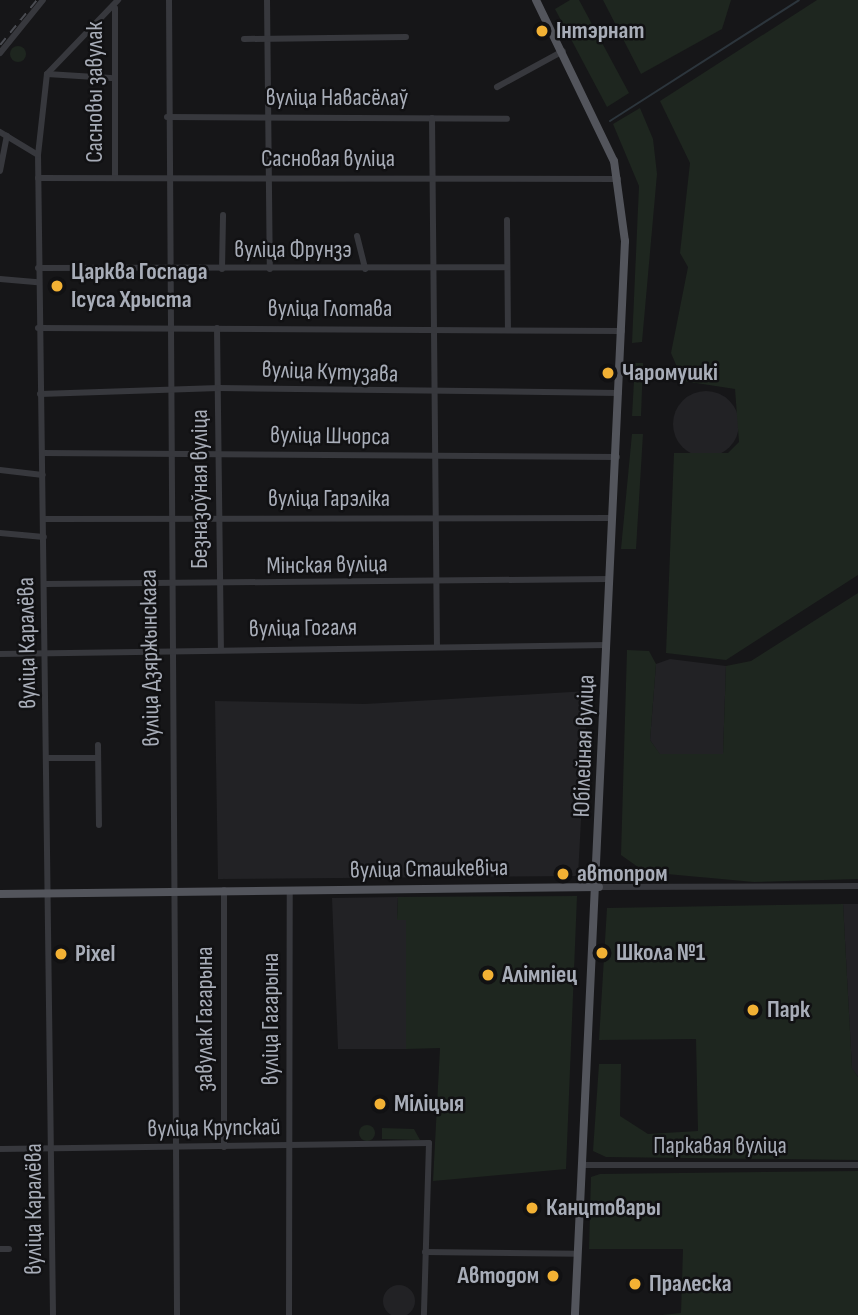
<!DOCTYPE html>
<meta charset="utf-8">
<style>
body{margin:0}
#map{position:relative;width:858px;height:1315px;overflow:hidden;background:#161618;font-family:"Sofia Sans Condensed",sans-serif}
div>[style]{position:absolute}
.built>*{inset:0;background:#222225}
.round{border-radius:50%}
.green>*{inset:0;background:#1e261f}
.stream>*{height:2px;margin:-1px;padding:0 1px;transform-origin:1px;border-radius:1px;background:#2c353c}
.minor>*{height:6px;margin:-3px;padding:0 3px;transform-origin:3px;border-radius:3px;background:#37383d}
.major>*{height:8px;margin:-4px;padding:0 4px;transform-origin:4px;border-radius:4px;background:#53555c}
.rail>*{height:2px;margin-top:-1px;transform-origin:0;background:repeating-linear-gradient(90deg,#4a4c52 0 9px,transparent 0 16px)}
.dots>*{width:19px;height:19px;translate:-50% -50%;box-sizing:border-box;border:4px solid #111113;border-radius:50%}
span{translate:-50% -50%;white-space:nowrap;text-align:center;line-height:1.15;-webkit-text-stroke:5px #111113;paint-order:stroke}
.poi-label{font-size:24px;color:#a8adb8;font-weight:700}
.left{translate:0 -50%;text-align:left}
.right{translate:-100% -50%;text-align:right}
.street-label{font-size:24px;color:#a8adb8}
</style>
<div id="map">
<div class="built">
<i class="round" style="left:673px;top:391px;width:66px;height:66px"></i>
<i style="clip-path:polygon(670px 659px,726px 666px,723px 754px,660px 755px,650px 740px,656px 664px)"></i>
<i style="clip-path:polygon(588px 691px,578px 876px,218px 879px,215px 701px,365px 704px)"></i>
<i style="clip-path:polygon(398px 897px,397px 919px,406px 920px,406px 1049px,338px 1049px,332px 898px)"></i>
<i style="clip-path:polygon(843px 904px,858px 904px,858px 1077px,852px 1069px)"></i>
<i class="round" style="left:383px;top:1285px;width:32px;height:32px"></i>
</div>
<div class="green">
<i style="clip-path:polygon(570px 0,579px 0,629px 93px,607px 107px,555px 9px)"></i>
<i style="clip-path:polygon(603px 0,731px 0,722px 29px,641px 74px)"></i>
<i style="clip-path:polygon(817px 0,858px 0,858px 575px,726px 660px,666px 653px,674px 453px,728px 453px,739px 442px,735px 389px,683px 381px,671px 353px,688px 267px,680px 253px,690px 163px,660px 101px)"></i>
<i class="round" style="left:10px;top:46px;width:16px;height:16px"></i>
<i style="clip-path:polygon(640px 108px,653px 139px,657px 174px,642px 342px,632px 343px,639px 186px,613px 124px)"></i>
<i style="clip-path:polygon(635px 363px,643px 363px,641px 416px,632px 416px)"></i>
<i style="clip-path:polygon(632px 434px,643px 434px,636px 549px,621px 549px)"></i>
<i style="clip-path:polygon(858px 593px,858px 879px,754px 882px,645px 872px,621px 855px,627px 650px,649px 651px,656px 664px,650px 740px,660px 754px,723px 754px,726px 666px,751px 661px)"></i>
<i style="clip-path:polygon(577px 896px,566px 1169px,433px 1181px,440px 1048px,406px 1049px,406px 920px,397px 920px,398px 897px)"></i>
<i style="clip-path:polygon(843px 904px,852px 1068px,858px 1077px,858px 1160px,606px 1157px,593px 1151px,599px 1064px,621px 1064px,620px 1116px,648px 1134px,698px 1131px,696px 1039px,599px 1040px,607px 908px)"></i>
<i class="round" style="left:359px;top:1125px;width:16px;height:16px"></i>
<i style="clip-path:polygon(382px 1128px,414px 1129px,420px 1140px,382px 1139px)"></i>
<i style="clip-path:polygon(858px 1171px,858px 1315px,662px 1315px,681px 1313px,683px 1249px,589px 1249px,591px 1177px,600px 1174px)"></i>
</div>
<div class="stream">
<i style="left:610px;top:121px;width:224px;rotate:-32.6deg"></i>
</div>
<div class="minor">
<i style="left:169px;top:0;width:1315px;rotate:89.65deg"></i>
<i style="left:267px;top:0;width:269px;rotate:89.4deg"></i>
<i style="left:244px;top:39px;width:162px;rotate:-0.7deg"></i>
<i style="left:0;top:53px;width:68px;rotate:-50.9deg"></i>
<i style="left:47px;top:74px;width:64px;rotate:3.6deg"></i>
<i style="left:497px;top:87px;width:75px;rotate:-28.6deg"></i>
<i style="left:167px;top:117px;width:340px;rotate:0.3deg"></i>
<i style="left:432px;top:118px;width:527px;rotate:89.46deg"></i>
<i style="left:0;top:132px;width:44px;rotate:31.2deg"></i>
<i style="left:0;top:171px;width:36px;rotate:-79deg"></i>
<i style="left:115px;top:176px;width:168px;rotate:-90deg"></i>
<i style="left:38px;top:178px;width:580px;rotate:0.1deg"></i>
<i style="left:507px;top:220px;width:108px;rotate:89.5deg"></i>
<i style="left:357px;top:236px;width:34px;rotate:76deg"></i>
<i style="left:38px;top:268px;width:469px;rotate:-0.1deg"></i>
<i style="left:222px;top:269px;width:54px;rotate:-88.9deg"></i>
<i style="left:0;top:279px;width:38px;rotate:5deg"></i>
<i style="left:38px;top:328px;width:584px;rotate:0.29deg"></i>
<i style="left:217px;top:328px;width:321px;rotate:89.3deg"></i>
<i style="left:40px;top:394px;width:179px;rotate:-1.9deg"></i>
<i style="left:219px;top:388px;width:400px;rotate:0.7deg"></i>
<i style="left:42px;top:453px;width:575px;rotate:0.4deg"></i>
<i style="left:0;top:470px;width:43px;rotate:6.6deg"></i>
<i style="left:44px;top:519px;width:569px;rotate:-0.1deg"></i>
<i style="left:0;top:533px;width:44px;rotate:5.2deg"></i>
<i style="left:45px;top:584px;width:565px;rotate:-0.51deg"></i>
<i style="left:0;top:654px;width:607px;rotate:-0.85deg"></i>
<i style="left:98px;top:745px;width:80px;rotate:89.3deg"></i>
<i style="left:48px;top:758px;width:50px"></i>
<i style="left:599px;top:887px;width:259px;rotate:-0.2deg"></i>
<i style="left:224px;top:1147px;width:257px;rotate:-90deg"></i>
<i style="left:0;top:1149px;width:429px;rotate:-0.8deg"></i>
<i style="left:429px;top:1143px;width:172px;rotate:91.7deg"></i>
<i style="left:581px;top:1165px;width:277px"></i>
<i style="left:0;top:1249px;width:9px"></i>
<i style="left:425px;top:1252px;width:153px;rotate:0.7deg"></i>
<i style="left:53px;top:1315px;width:1160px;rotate:-90.74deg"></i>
<i style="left:38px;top:155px;width:81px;rotate:-83.7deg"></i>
<i style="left:47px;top:74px;width:103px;rotate:-46.2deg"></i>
<i style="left:289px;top:1315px;width:425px;rotate:-89.9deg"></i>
</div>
<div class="major">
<i style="left:536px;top:0;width:179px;rotate:64.2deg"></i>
<i style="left:614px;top:161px;width:81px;rotate:82.2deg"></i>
<i style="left:625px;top:241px;width:1075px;rotate:92.67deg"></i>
<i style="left:0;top:894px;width:599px;rotate:-0.67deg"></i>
</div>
<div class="rail">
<i style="left:0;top:45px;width:58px;rotate:-50.6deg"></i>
</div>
<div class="dots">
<i style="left:542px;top:31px;background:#f2b134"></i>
<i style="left:57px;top:286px;background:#f2b134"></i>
<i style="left:608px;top:373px;background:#f2b134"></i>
<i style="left:563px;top:874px;background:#f2b134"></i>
<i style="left:602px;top:953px;background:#f2b134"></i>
<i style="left:61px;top:954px;background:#f2b134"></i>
<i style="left:488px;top:975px;background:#f2b134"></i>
<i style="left:753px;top:1010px;background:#f2b134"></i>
<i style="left:380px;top:1104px;background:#f2b134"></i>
<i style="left:532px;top:1208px;background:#f2b134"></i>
<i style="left:553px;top:1276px;background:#f2b134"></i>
<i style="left:635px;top:1284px;background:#f2b134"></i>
</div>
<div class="poi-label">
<span class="left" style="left:556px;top:31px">Інтэрнат</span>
<span class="left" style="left:71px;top:286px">Царква Госпада<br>Ісуса Хрыста</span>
<span class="left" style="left:622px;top:373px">Чаромушкі</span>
<span class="left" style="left:577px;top:874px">автопром</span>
<span class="left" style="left:616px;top:953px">Школа №1</span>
<span class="left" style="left:75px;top:954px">Pixel</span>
<span class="left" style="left:502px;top:975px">Алімпіец</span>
<span class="left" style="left:767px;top:1010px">Парк</span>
<span class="left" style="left:394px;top:1104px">Міліцыя</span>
<span class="left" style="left:546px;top:1208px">Канцтовары</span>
<span class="right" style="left:539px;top:1276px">Автодом</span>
<span class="left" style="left:649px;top:1284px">Пралеска</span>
</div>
<div class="street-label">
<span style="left:95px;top:92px;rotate:-90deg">Сасновы завулак</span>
<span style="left:337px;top:98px">вуліца Навасёлаў</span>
<span style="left:328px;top:159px">Сасновая вуліца</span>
<span style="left:293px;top:250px">вуліца Фрунзэ</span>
<span style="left:330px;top:309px">вуліца Глотава</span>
<span style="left:330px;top:372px;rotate:2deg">вуліца Кутузава</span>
<span style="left:330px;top:436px;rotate:1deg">вуліца Шчорса</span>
<span style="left:200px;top:489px;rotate:-90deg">Безназоўная вуліца</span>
<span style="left:329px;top:499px">вуліца Гарэліка</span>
<span style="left:327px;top:565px;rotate:-1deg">Мінская вуліца</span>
<span style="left:303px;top:628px;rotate:-1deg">вуліца Гогаля</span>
<span style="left:27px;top:643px;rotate:-91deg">вуліца Каралёва</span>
<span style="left:150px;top:658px;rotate:-91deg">вуліца Дзяржынскага</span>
<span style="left:584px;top:746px;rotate:-88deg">Юбілейная вуліца</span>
<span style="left:429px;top:869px;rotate:-1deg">вуліца Сташкевіча</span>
<span style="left:205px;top:1019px;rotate:-90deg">завулак Гагарына</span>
<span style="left:271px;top:1019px;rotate:-90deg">вуліца Гагарына</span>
<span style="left:214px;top:1128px;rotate:-1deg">вуліца Крупскай</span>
<span style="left:720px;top:1146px">Паркавая вуліца</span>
<span style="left:34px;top:1209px;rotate:-90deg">вуліца Каралёва</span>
</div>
</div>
